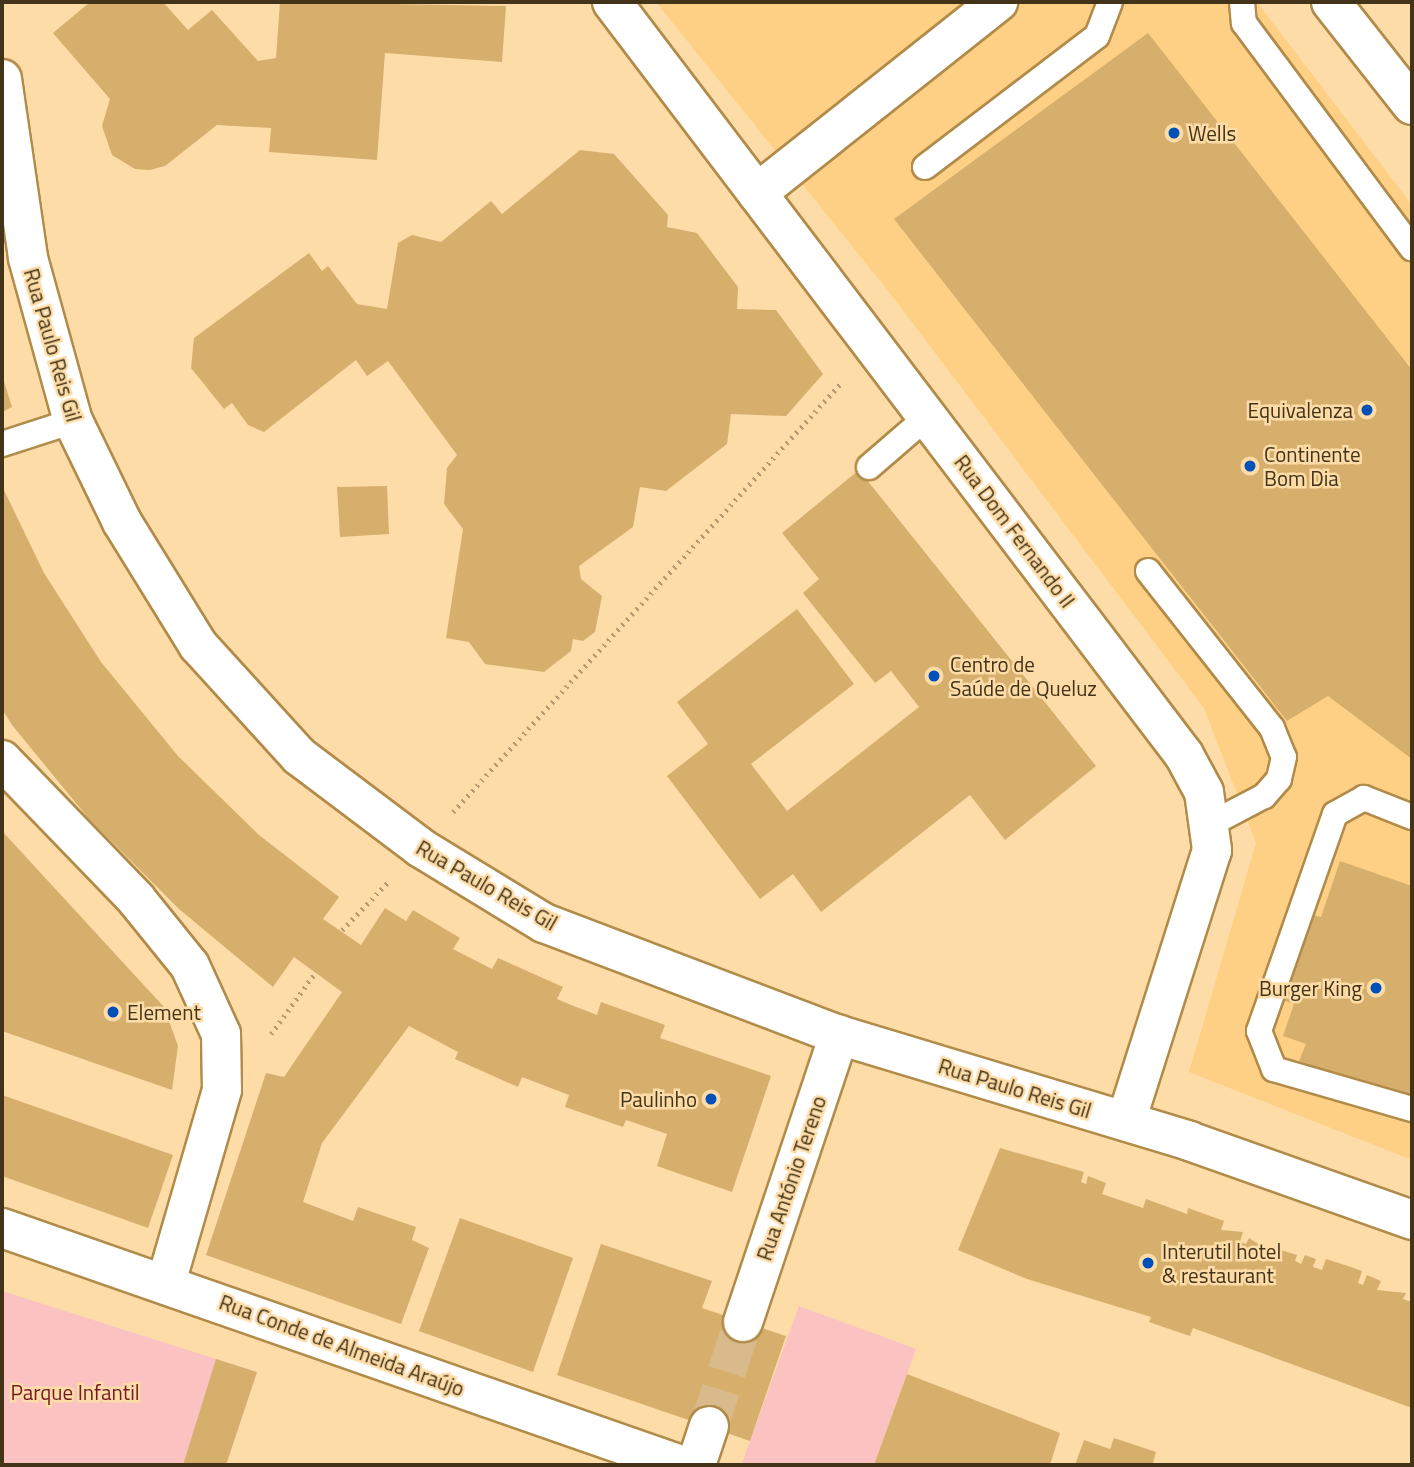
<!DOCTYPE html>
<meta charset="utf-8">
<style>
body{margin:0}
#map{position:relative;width:1414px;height:1467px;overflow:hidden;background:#fddca8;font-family:"Titillium Web",sans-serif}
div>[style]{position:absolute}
.built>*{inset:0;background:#fed086}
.green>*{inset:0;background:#fac2c1}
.building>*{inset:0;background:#d7af6d}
.street-tunnel>*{height:38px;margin-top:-19px;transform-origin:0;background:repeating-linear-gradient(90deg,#d8ba8b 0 38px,transparent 0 57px)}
.path>*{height:4.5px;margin-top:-2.25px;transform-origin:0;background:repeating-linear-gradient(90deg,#b59a70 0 2px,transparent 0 7px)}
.roads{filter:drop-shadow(2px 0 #b18b49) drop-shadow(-2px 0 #b18b49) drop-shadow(0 2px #b18b49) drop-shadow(0 -2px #b18b49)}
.lane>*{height:24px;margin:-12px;padding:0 12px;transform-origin:12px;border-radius:12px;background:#fff}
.street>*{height:38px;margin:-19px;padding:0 19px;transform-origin:19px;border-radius:19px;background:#fff}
.dots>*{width:19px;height:19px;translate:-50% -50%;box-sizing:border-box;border:4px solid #fddca8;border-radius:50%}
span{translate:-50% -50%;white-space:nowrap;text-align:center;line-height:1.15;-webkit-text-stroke:5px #fddca8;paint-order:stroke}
.poi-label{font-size:21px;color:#433318}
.left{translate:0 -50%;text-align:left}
.right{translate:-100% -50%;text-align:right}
.street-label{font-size:21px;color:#433318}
.park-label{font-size:21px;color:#761925}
.frame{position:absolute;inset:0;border:4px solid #433318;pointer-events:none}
</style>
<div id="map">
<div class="built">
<i style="clip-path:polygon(656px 2px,1257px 2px,1412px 205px,1412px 1160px,1189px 1072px,1256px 843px,1204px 708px,889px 292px)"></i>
</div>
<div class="green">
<i style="clip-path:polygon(2px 1291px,257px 1372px,226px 1465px,2px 1465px)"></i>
<i style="clip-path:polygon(799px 1306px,916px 1349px,874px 1465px,742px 1463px)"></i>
</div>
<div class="building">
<i style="clip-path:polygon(90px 2px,163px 2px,188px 30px,212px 10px,258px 61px,276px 58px,280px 2px,506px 6px,502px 62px,385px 53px,377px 160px,269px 152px,271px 128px,217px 125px,165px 166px,150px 170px,135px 169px,112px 155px,102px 126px,110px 99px,53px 33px)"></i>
<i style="clip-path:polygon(1148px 33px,1412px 370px,1412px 759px,1328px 696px,1287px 721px,894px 219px)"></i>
<i style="clip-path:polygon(580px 150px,614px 154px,668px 215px,667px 227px,697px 233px,738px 287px,737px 309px,776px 310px,823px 374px,786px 416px,731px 414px,727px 444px,666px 491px,640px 487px,633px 527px,579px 566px,581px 579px,602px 596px,595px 632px,583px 641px,573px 639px,571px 651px,544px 672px,485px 664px,469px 642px,446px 638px,463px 529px,444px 504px,447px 468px,457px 455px,388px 361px,367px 376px,356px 360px,264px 432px,248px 425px,232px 403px,224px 409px,191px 368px,194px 338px,309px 253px,322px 271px,328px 266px,357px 304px,387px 309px,398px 243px,412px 235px,441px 242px,491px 201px,502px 214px)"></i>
<i style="clip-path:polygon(2px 375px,12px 407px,2px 412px)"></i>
<i style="clip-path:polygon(859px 470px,1096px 766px,1005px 840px,970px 795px,821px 912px,793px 874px,760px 899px,667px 776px,708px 744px,677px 702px,797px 609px,854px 684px,751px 764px,787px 811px,919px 707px,891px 671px,875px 683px,803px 593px,819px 579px,782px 533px)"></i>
<i style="clip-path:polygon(2px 486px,44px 573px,101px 662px,178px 756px,259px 835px,339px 897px,323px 919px,361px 945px,385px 908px,406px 921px,413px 910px,460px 938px,453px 949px,492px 969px,498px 958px,563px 987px,557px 999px,571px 1005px,597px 1015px,601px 1002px,665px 1025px,660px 1038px,771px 1076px,732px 1192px,657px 1166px,667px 1134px,626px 1120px,623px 1127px,565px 1107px,569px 1095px,522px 1077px,518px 1087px,455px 1059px,458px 1052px,409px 1026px,322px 1143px,303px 1202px,353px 1221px,358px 1207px,416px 1227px,412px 1240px,429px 1248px,401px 1324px,206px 1255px,266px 1073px,284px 1077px,342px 992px,294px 957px,273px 987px,179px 909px,89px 819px,12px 725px,2px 709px)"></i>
<i style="clip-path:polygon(387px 486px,389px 534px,340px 537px,337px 487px)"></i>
<i style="clip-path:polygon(2px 831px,164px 1007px,178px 1046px,172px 1090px,2px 1031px)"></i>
<i style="clip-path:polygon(1340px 861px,1412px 886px,1412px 1100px,1299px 1061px,1306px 1044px,1283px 1036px,1294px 1004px,1279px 999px,1309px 914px,1321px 917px)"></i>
<i style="clip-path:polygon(2px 1095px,173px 1155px,148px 1228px,2px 1176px)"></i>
<i style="clip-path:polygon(1000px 1148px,1084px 1172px,1081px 1182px,1086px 1184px,1088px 1176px,1106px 1183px,1102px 1194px,1143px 1208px,1146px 1199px,1187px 1214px,1188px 1208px,1224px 1221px,1221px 1230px,1243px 1232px,1240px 1242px,1246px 1244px,1249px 1238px,1274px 1254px,1281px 1250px,1297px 1255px,1295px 1261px,1301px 1264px,1305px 1255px,1316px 1259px,1313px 1267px,1322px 1270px,1326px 1259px,1348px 1266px,1362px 1271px,1358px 1283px,1363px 1285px,1367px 1275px,1381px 1281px,1377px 1290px,1406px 1293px,1403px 1299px,1412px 1302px,1412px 1408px,1193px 1328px,1190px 1336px,1169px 1329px,1149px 1322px,1151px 1317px,1027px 1279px,958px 1250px)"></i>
<i style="clip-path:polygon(460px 1218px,573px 1258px,533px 1372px,419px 1331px)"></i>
<i style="clip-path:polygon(601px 1244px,712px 1281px,702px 1308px,786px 1336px,750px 1441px,557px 1375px)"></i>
<i style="clip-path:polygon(216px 1359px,257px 1372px,226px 1465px,183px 1465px)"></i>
<i style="clip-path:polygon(907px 1374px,1060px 1433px,1050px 1465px,874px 1465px)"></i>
<i style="clip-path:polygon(1114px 1438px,1156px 1452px,1153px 1463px,1159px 1465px,1075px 1465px,1084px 1440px,1110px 1449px)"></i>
</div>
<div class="street-tunnel">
<i style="left:709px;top:1426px;width:109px;rotate:-71.9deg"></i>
</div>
<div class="path">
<i style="left:453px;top:812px;width:578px;rotate:-47.87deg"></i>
<i style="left:342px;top:930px;width:65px;rotate:-46.2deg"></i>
<i style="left:271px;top:1034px;width:75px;rotate:-54.2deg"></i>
</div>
<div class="roads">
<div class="lane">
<i style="left:1242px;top:2px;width:21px;rotate:85deg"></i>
<i style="left:1244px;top:23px;width:281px;rotate:53.3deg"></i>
<i style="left:925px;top:167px;width:216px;rotate:-37.3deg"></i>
<i style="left:1097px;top:36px;width:36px;rotate:-69deg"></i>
<i style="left:2px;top:444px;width:75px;rotate:-17.9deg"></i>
<i style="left:869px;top:467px;width:78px;rotate:-40.8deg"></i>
<i style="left:1148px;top:571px;width:200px;rotate:51.7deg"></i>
<i style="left:1272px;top:728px;width:31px;rotate:68deg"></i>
<i style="left:1284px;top:757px;width:23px;rotate:103deg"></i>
<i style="left:1279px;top:779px;width:23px;rotate:131deg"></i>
<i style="left:1264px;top:796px;width:60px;rotate:152.2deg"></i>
<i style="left:1412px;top:817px;width:52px;rotate:-158.4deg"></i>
<i style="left:1364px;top:798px;width:33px;rotate:151deg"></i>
<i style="left:1335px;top:814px;width:230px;rotate:109.3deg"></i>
<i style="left:1259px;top:1031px;width:41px;rotate:68.5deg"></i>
<i style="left:1274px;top:1069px;width:144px;rotate:16.2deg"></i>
</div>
<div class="street">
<i style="left:612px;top:2px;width:946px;rotate:52.78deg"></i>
<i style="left:1184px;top:755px;width:42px;rotate:61.6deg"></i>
<i style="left:1204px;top:792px;width:59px;rotate:82.1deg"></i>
<i style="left:1212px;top:850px;width:284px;rotate:107.6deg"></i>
<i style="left:1331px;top:2px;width:131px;rotate:51.8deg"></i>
<i style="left:2px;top:79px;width:181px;rotate:81.7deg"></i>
<i style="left:28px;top:258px;width:169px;rotate:74.6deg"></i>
<i style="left:73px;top:421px;width:112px;rotate:64.1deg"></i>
<i style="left:122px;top:522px;width:145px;rotate:58.3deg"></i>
<i style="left:198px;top:645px;width:150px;rotate:47.7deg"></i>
<i style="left:299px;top:756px;width:153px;rotate:37deg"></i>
<i style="left:421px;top:848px;width:144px;rotate:31.4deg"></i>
<i style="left:544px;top:923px;width:316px;rotate:20.8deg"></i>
<i style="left:839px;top:1035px;width:366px;rotate:16.8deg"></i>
<i style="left:1189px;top:1141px;width:237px;rotate:19.5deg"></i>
<i style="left:757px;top:193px;width:308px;rotate:-38.4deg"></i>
<i style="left:2px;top:760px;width:193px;rotate:46deg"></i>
<i style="left:136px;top:899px;width:86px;rotate:51.1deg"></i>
<i style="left:190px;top:966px;width:75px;rotate:65.5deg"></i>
<i style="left:221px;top:1034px;width:56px;rotate:89deg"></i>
<i style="left:222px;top:1090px;width:201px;rotate:106.2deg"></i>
<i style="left:2px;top:1228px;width:719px;rotate:19.24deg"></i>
<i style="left:743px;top:1322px;width:303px;rotate:-71.5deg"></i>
<i style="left:696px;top:1465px;width:41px;rotate:-71.6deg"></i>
</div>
</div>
<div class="dots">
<i style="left:1174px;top:133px;background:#0050b9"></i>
<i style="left:1367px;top:410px;background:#0050b9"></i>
<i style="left:1250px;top:466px;background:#0050b9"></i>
<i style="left:934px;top:676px;background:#0050b9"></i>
<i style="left:1376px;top:988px;background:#0050b9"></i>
<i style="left:113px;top:1012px;background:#0050b9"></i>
<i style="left:711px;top:1099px;background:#0050b9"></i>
<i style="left:1148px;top:1263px;background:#0050b9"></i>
</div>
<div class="poi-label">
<span class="left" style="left:1188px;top:133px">Wells</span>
<span class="right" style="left:1353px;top:410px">Equivalenza</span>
<span class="left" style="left:1264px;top:466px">Continente<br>Bom Dia</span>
<span class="left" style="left:950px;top:676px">Centro de<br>Saúde de Queluz</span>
<span class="right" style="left:1362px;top:988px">Burger King</span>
<span class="left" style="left:127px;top:1012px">Element</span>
<span class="right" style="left:697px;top:1099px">Paulinho</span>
<span class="left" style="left:1162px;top:1263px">Interutil hotel<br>&amp; restaurant</span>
</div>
<div class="street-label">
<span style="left:53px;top:345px;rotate:74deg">Rua Paulo Reis Gil</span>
<span style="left:1015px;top:531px;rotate:53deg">Rua Dom Fernando II</span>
<span style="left:487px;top:885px;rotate:30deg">Rua Paulo Reis Gil</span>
<span style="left:1015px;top:1088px;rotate:17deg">Rua Paulo Reis Gil</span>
<span style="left:791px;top:1178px;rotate:-71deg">Rua António Tereno</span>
<span style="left:342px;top:1345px;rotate:20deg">Rua Conde de Almeida Araújo</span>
</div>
<div class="park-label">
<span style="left:75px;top:1392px">Parque Infantil</span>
</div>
<div class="frame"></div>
</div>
